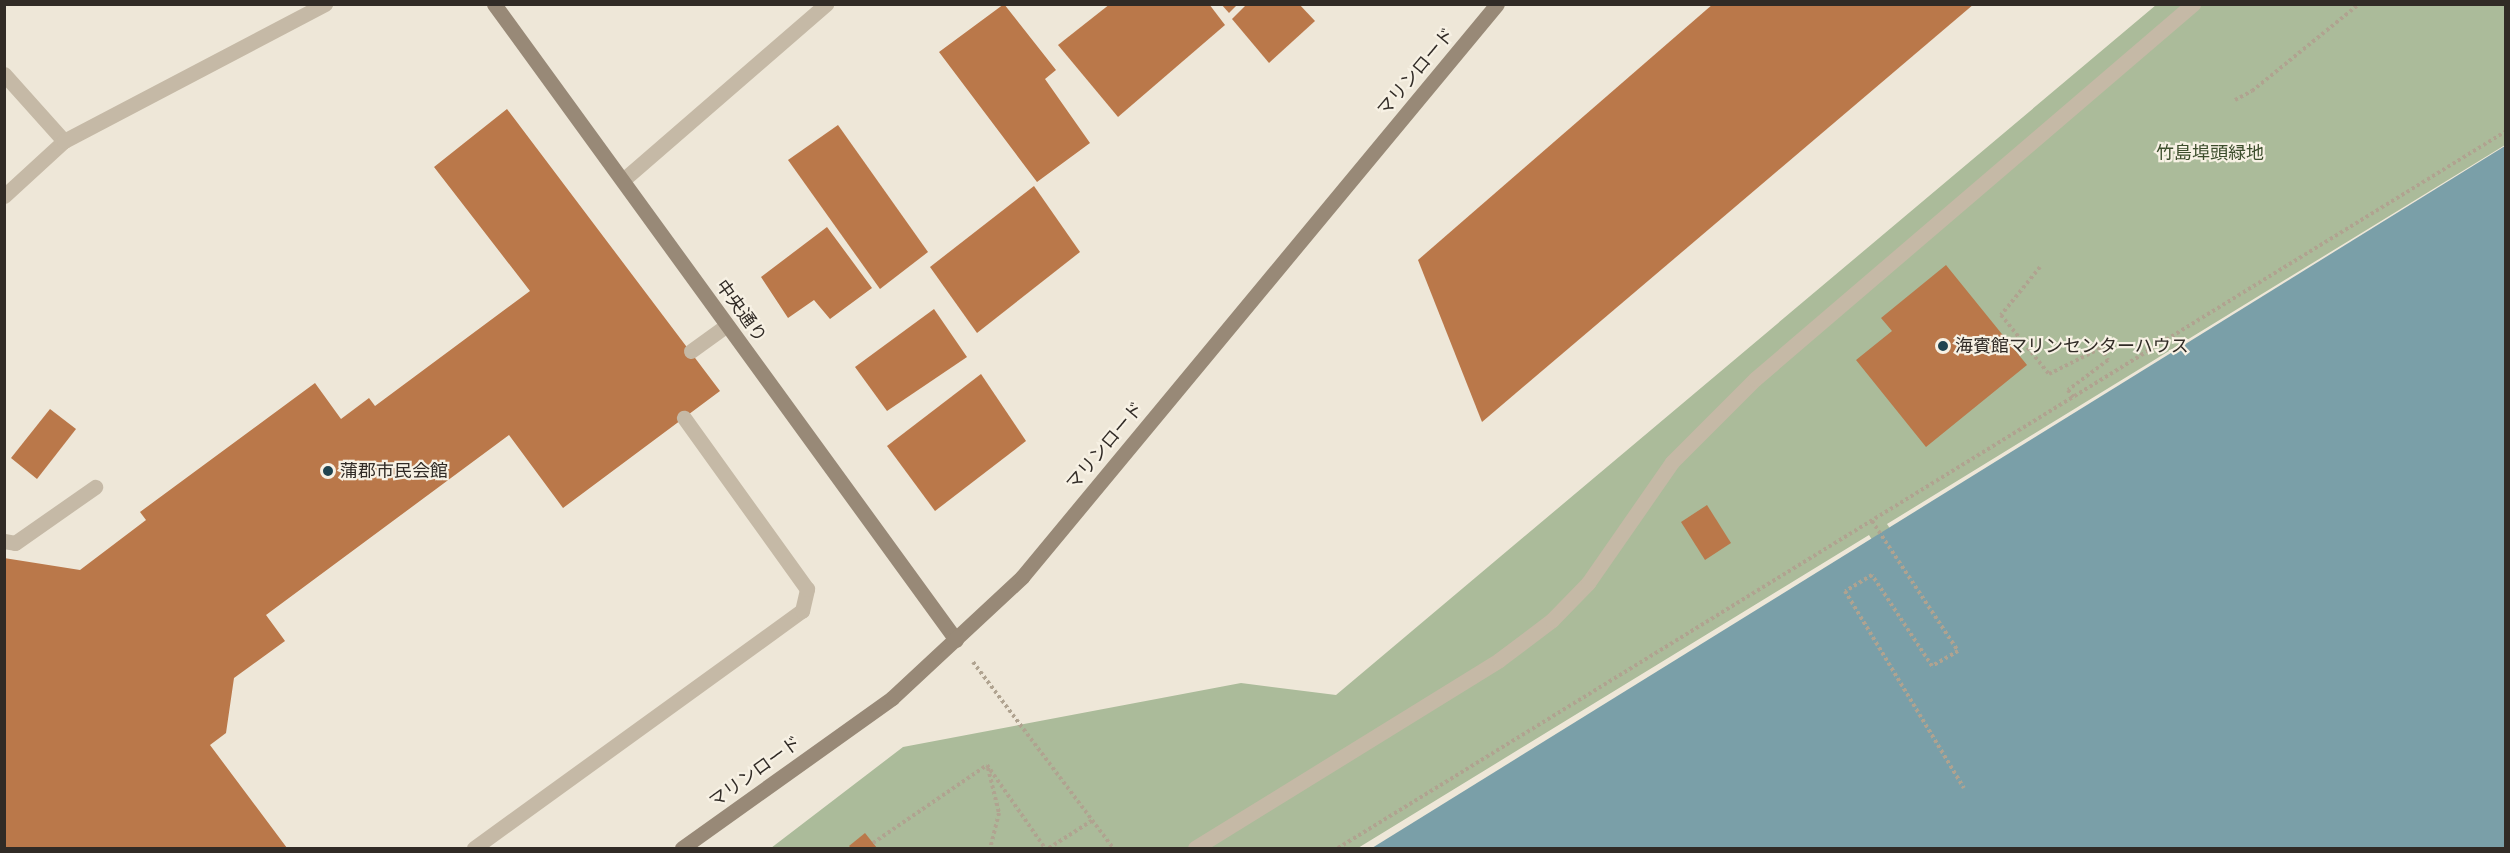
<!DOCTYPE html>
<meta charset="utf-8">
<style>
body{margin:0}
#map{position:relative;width:2510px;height:853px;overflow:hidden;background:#eee7d8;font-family:Poppins,"Noto Sans JP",sans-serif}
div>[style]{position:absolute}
.green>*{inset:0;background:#abbb9a}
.water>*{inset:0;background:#7a9fa8}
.building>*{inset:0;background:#ba784a}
.path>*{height:4px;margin-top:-2px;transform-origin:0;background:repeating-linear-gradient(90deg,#b0a390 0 3px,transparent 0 6px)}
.lane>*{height:15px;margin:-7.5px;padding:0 7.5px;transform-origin:7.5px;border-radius:7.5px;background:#c5b9a6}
.street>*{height:15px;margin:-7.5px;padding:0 7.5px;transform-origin:7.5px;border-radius:7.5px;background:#c5b9a6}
.secondary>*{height:15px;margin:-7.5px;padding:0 7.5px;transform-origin:7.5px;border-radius:7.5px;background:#988977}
.dots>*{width:16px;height:16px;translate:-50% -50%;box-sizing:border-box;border:3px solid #f7f1e4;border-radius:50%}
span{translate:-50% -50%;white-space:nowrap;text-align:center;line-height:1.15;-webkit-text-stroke:4.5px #f7f1e4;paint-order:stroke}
.street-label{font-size:18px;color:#312b26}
.park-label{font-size:18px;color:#3c4d2c}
.poi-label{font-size:18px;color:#312b26}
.left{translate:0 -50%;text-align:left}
.frame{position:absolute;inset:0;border:6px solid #312b26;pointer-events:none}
</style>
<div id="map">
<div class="green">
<i style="clip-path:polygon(2156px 5px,2505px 5px,2505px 145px,1887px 524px,1940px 604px,1941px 649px,1869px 535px,1358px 848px,771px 848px,903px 747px,1241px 683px,1336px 695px)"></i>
</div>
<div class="water">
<i style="clip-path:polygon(2505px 146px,2505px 848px,1372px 848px)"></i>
</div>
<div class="building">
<i style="clip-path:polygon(1004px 4px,1056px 70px,1045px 79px,1090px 143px,1037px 182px,939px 52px)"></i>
<i style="clip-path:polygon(1110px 4px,1209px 4px,1225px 25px,1118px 117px,1058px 45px)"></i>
<i style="clip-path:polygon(1221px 4px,1238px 4px,1229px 13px)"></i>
<i style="clip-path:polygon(1247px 4px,1299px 4px,1315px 21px,1269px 63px,1232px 19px)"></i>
<i style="clip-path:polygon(1713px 4px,1974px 4px,1482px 422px,1418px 260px)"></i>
<i style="clip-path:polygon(507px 109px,720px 391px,563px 508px,509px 435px,266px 615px,285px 641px,234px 678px,226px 733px,210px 745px,287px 848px,4px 848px,4px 558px,80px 570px,146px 520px,140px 512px,315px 383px,341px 419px,369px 398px,375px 406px,530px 291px,434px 167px)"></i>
<i style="clip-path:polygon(838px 125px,928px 252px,880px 289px,788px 160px)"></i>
<i style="clip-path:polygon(1034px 186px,1080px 252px,977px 333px,930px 267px)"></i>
<i style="clip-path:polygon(827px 227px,872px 288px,830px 319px,814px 300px,788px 318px,761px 277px)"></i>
<i style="clip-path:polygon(1946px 265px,2027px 365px,1926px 447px,1856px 360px,1892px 331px,1881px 318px)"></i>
<i style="clip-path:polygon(934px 309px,967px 357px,887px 411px,855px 367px)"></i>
<i style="clip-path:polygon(981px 374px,1026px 441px,935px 511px,887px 446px)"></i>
<i style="clip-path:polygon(50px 409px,76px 429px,37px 479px,11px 458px)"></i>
<i style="clip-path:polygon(1707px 505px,1731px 543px,1705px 560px,1681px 522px)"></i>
<i style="clip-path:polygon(865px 833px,877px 848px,851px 848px,849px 846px)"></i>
</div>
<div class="path">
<i style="left:2235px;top:100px;width:19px;rotate:-28deg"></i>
<i style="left:2252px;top:91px;width:138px;rotate:-39.1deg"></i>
<i style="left:2040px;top:267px;width:62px;rotate:129.1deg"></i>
<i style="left:2001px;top:315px;width:76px;rotate:50.9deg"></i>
<i style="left:2049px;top:374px;width:58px;rotate:-26.6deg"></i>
<i style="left:2101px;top:348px;width:14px;rotate:60deg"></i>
<i style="left:2108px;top:360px;width:50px;rotate:143.1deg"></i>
<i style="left:2068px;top:390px;width:9px;rotate:54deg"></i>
<i style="left:1872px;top:521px;width:156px;rotate:56.5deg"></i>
<i style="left:1958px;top:651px;width:30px;rotate:150deg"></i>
<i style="left:1932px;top:666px;width:109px;rotate:-123.4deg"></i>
<i style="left:1872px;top:575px;width:31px;rotate:149deg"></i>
<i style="left:1845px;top:591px;width:230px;rotate:58.9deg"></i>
<i style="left:973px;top:662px;width:233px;rotate:53deg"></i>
<i style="left:988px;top:768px;width:46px;rotate:76.3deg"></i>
<i style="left:999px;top:813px;width:36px;rotate:104deg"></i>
<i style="left:873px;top:843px;width:138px;rotate:-34.4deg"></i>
<i style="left:987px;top:765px;width:101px;rotate:55.1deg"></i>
<i style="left:1049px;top:848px;width:52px;rotate:-32.5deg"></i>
<i style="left:1338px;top:848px;width:1371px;rotate:-31.54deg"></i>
</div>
<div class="lane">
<i style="left:691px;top:351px;width:44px;rotate:-35.8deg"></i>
<i style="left:4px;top:541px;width:11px;rotate:10deg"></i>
<i style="left:15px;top:543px;width:98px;rotate:-35deg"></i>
<i style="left:474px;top:848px;width:405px;rotate:-35.9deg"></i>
<i style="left:802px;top:611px;width:23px;rotate:-77deg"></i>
<i style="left:807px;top:589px;width:211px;rotate:-125.7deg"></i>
<i style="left:1195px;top:848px;width:357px;rotate:-31.7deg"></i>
<i style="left:1499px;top:660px;width:66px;rotate:-37deg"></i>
<i style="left:1552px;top:620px;width:52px;rotate:-45.8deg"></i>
<i style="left:1588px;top:583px;width:147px;rotate:-55.2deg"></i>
<i style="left:1672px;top:462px;width:117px;rotate:-45deg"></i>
<i style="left:1755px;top:379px;width:577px;rotate:-40.57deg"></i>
</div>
<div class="street">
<i style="left:4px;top:74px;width:90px;rotate:48.2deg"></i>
<i style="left:623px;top:180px;width:269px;rotate:-40.9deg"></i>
<i style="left:4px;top:196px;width:81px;rotate:-42.5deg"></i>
<i style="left:64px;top:141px;width:295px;rotate:-27.7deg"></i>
</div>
<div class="secondary">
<i style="left:494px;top:4px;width:786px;rotate:54deg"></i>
<i style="left:682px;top:848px;width:258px;rotate:-35.5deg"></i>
<i style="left:892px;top:698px;width:178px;rotate:-42.9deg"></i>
<i style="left:1022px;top:577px;width:744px;rotate:-50.34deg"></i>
</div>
<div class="dots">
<i style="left:1943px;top:346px;background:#20444f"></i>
<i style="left:328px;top:471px;background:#20444f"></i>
</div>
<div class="street-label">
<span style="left:1416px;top:72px;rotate:-50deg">マリンロード</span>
<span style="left:741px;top:311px;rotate:54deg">中央通り</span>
<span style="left:1105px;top:446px;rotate:-50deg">マリンロード</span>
<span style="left:755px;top:772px;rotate:-36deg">マリンロード</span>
</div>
<div class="park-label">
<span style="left:2210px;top:153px">竹島埠頭緑地</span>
</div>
<div class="poi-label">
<span class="left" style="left:1955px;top:346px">海賓館マリンセンターハウス</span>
<span class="left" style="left:340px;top:471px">蒲郡市民会館</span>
</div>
<div class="frame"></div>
</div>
